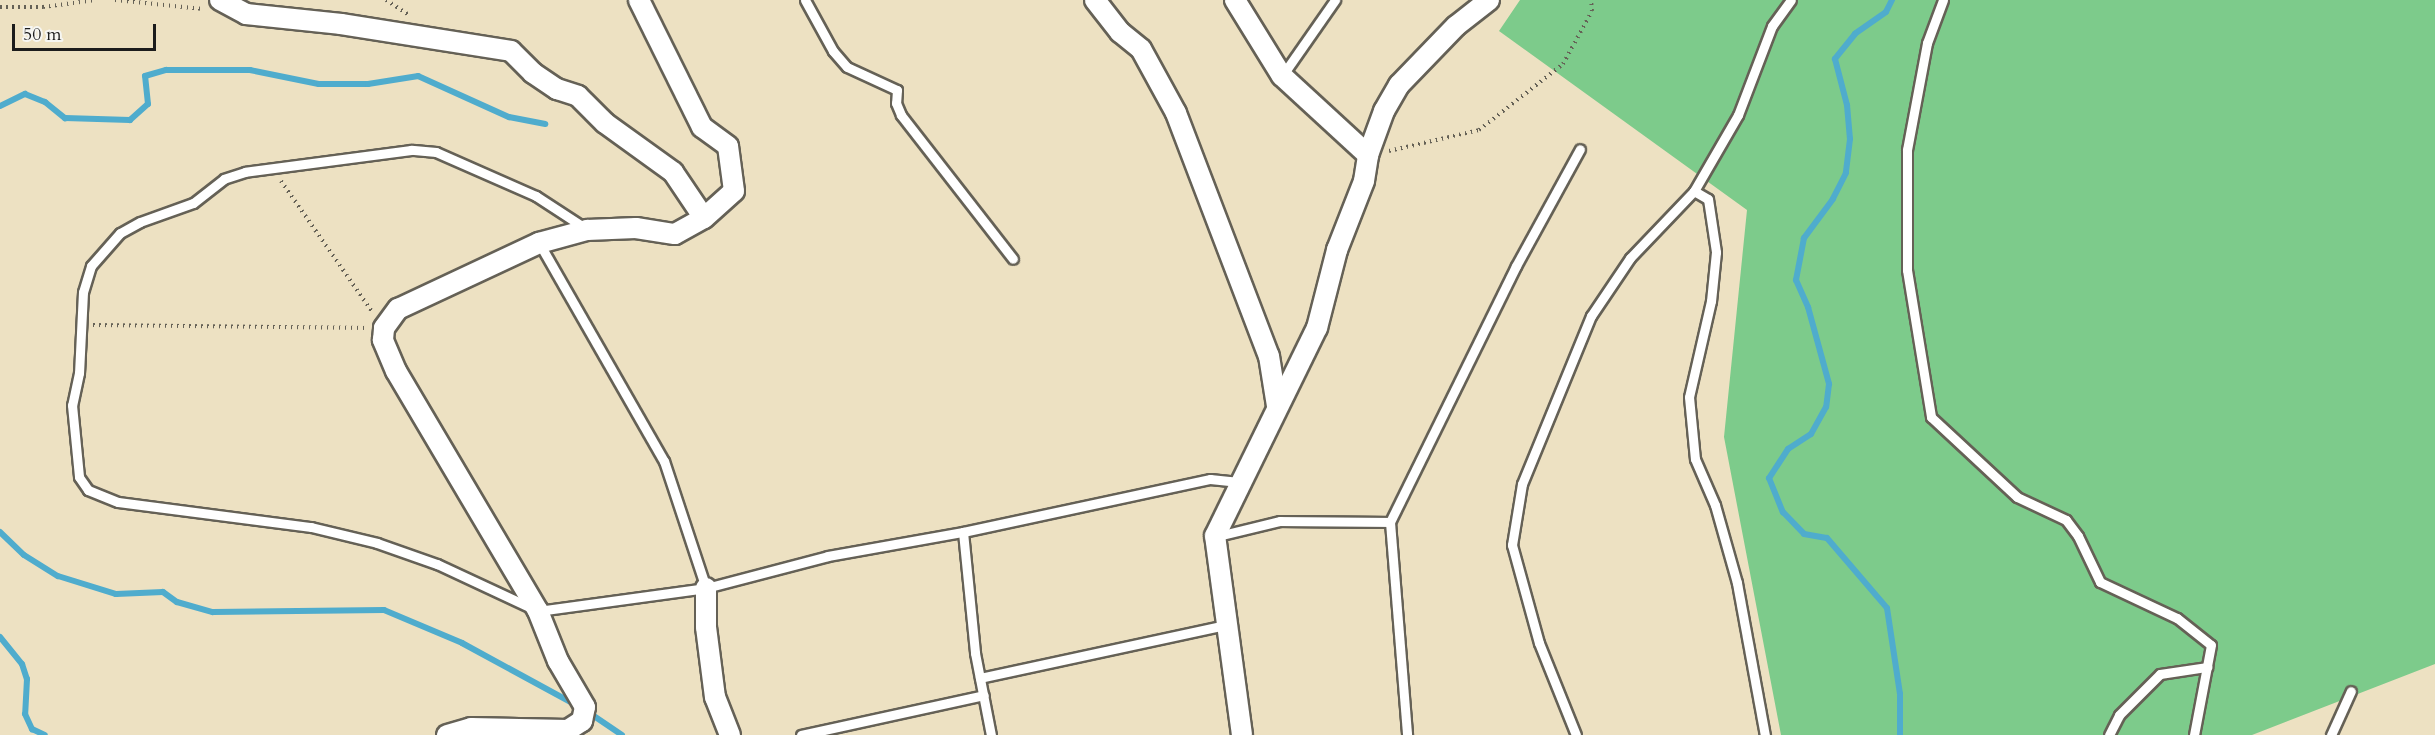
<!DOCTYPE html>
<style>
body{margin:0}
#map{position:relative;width:2435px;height:735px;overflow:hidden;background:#ede1c2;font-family:Cardo,serif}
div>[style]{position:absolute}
.green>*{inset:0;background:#7dcb8b}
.stream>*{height:6px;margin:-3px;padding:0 3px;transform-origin:3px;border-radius:3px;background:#4faccd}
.path>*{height:4px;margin-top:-2px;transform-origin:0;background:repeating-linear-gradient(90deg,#656156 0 1.5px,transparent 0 6px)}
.roads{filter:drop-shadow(2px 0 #656156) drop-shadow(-2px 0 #656156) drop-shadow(0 2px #656156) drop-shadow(0 -2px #656156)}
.service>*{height:9px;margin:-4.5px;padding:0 4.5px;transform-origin:4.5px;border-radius:4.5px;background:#fff}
.minor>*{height:20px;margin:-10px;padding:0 10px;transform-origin:10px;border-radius:10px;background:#fff}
span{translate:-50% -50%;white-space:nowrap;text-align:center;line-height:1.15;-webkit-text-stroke:4.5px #f6f6f2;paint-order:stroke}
.scale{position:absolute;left:12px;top:24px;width:144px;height:27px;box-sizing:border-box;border:3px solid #1c1c1c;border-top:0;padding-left:8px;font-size:18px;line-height:21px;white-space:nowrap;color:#1c1c1c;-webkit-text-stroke:4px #f6f6f2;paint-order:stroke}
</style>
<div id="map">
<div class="green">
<i style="clip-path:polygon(1520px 0,2435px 0,2435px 664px,2252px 735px,1781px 735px,1724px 437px,1747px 210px,1499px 31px)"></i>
</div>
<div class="stream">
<i style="left:1892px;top:0;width:13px;rotate:117deg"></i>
<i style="left:1886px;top:12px;width:38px;rotate:145deg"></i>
<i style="left:1855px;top:34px;width:32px;rotate:129deg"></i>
<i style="left:1835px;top:59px;width:48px;rotate:75.4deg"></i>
<i style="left:1847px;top:105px;width:34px;rotate:85deg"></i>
<i style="left:1850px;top:139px;width:34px;rotate:97deg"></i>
<i style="left:1846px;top:173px;width:29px;rotate:117deg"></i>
<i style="left:1833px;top:199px;width:49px;rotate:126.6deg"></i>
<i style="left:1804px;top:238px;width:43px;rotate:100.8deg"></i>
<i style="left:1796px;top:280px;width:30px;rotate:66deg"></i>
<i style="left:1808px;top:307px;width:80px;rotate:74.7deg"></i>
<i style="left:1829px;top:384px;width:23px;rotate:97deg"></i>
<i style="left:1826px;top:407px;width:31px;rotate:119deg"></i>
<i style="left:1811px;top:434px;width:27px;rotate:147deg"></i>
<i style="left:1788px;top:449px;width:35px;rotate:123deg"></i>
<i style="left:1769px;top:478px;width:37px;rotate:68deg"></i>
<i style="left:1783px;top:512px;width:30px;rotate:46deg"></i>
<i style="left:1804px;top:534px;width:23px;rotate:10deg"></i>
<i style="left:1827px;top:538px;width:92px;rotate:49.4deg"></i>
<i style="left:1887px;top:608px;width:87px;rotate:81.4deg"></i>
<i style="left:1900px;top:694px;width:41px;rotate:90deg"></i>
<i style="left:0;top:106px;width:28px;rotate:-26deg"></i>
<i style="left:25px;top:94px;width:22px;rotate:22deg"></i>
<i style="left:45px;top:102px;width:26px;rotate:39deg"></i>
<i style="left:65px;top:118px;width:65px;rotate:1.8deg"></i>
<i style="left:130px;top:120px;width:24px;rotate:-42deg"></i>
<i style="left:148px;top:104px;width:28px;rotate:-96deg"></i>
<i style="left:145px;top:76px;width:22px;rotate:-16deg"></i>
<i style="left:166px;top:70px;width:84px"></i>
<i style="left:250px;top:70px;width:70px;rotate:11.5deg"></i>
<i style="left:319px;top:84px;width:49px"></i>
<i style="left:368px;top:84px;width:51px;rotate:-9.1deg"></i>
<i style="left:418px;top:76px;width:100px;rotate:24.3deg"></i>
<i style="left:509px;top:117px;width:37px;rotate:11deg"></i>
<i style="left:0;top:532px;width:33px;rotate:44deg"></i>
<i style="left:24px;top:555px;width:40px;rotate:32deg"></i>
<i style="left:58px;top:576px;width:61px;rotate:17.2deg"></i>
<i style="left:116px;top:594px;width:47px;rotate:-2.4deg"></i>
<i style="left:163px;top:592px;width:17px;rotate:36deg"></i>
<i style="left:177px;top:602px;width:37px;rotate:16deg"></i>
<i style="left:213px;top:612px;width:171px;rotate:-0.7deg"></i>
<i style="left:384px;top:610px;width:85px;rotate:22.9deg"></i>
<i style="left:462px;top:643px;width:130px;rotate:28.5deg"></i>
<i style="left:0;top:637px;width:35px;rotate:51deg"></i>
<i style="left:22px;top:664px;width:16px;rotate:72deg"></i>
<i style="left:27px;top:679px;width:35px;rotate:93deg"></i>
<i style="left:25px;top:714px;width:17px;rotate:65deg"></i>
<i style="left:32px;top:729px;width:14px;rotate:25deg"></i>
<i style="left:588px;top:712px;width:41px;rotate:34.1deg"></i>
</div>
<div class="path">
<i style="left:115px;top:0;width:89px;rotate:5.8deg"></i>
<i style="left:386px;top:0;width:27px;rotate:33deg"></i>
<i style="left:0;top:7px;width:43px"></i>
<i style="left:43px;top:7px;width:53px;rotate:-7.5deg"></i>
<i style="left:1389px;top:151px;width:92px;rotate:-13.1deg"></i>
<i style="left:1479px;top:130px;width:107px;rotate:-38.2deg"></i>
<i style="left:1563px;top:64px;width:60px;rotate:-61.3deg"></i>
<i style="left:1592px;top:11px;width:11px;rotate:-95deg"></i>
<i style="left:281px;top:181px;width:161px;rotate:55.1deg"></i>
<i style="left:93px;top:325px;width:275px;rotate:0.6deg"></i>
</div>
<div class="roads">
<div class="service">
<i style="left:805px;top:0;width:58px;rotate:61.2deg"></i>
<i style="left:833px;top:51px;width:21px;rotate:49deg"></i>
<i style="left:847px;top:67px;width:55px;rotate:24.7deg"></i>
<i style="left:897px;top:90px;width:13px;rotate:94deg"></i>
<i style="left:896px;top:103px;width:13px;rotate:67deg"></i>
<i style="left:901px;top:115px;width:182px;rotate:52.1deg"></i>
<i style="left:1943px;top:0;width:46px;rotate:110.4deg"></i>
<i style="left:1927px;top:43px;width:109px;rotate:100.6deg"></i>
<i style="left:1907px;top:150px;width:120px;rotate:90deg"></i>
<i style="left:1907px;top:270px;width:149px;rotate:80.7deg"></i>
<i style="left:1931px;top:417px;width:117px;rotate:42.9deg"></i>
<i style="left:2017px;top:497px;width:54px;rotate:25.1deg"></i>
<i style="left:2066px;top:520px;width:20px;rotate:53deg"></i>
<i style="left:2078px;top:536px;width:51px;rotate:64.4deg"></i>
<i style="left:2100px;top:582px;width:85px;rotate:25.1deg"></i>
<i style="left:2177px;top:618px;width:43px;rotate:38.5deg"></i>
<i style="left:2211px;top:645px;width:92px;rotate:100.7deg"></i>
<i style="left:1282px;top:76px;width:93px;rotate:-55.1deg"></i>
<i style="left:1694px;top:191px;width:16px;rotate:30deg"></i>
<i style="left:1708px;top:199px;width:54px;rotate:81.4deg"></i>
<i style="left:1716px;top:252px;width:49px;rotate:95.8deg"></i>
<i style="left:1711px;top:301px;width:98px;rotate:102.9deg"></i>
<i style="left:1689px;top:397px;width:62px;rotate:84.5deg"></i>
<i style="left:1695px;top:459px;width:50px;rotate:66.5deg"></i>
<i style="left:1715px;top:505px;width:81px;rotate:74.2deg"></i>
<i style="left:1737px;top:583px;width:155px;rotate:79.6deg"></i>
<i style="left:585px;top:228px;width:59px;rotate:-146.9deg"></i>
<i style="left:536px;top:196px;width:109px;rotate:-156.3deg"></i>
<i style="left:436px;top:152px;width:25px;rotate:-175deg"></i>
<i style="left:411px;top:150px;width:167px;rotate:172.5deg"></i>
<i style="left:245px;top:172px;width:22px;rotate:162deg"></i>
<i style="left:224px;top:179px;width:39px;rotate:142deg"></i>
<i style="left:193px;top:203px;width:56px;rotate:160.3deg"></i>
<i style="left:140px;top:222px;width:23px;rotate:151deg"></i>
<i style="left:120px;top:233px;width:44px;rotate:131.3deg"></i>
<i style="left:91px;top:266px;width:27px;rotate:107deg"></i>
<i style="left:83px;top:292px;width:81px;rotate:92.8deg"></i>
<i style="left:79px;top:373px;width:33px;rotate:102deg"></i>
<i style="left:72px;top:405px;width:72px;rotate:84.4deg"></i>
<i style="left:79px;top:477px;width:16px;rotate:55deg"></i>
<i style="left:88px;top:490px;width:32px;rotate:22deg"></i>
<i style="left:118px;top:502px;width:195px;rotate:7.4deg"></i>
<i style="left:311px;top:527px;width:68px;rotate:13.6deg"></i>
<i style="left:377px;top:543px;width:64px;rotate:19.3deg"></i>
<i style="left:437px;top:564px;width:111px;rotate:25deg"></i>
<i style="left:538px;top:611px;width:170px;rotate:-7.8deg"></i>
<i style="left:706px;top:588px;width:126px;rotate:-14.7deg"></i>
<i style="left:828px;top:556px;width:137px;rotate:-10.1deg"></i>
<i style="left:963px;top:532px;width:253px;rotate:-12.1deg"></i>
<i style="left:1210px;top:479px;width:29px;rotate:6deg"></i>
<i style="left:539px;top:243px;width:251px;rotate:60.2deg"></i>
<i style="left:664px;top:461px;width:134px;rotate:71.7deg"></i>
<i style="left:1390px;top:522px;width:285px;rotate:-63.8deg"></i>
<i style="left:1516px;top:266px;width:133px;rotate:-61.3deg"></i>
<i style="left:963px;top:532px;width:122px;rotate:84.3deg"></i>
<i style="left:975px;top:653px;width:84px;rotate:79deg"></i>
<i style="left:1218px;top:536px;width:64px;rotate:-13.6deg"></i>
<i style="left:1280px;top:521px;width:110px;rotate:0.5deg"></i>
<i style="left:1390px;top:522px;width:214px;rotate:85.4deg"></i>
<i style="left:980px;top:678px;width:252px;rotate:-12.2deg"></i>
<i style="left:801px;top:735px;width:187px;rotate:-12.3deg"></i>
<i style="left:1576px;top:735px;width:99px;rotate:-111.9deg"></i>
<i style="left:1539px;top:643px;width:102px;rotate:-105.4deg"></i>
<i style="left:1512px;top:545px;width:62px;rotate:-80.7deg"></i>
<i style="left:1522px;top:484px;width:182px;rotate:-67.7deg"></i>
<i style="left:1591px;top:316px;width:70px;rotate:-56.1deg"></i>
<i style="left:1630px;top:258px;width:93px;rotate:-46.3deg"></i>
<i style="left:1694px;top:191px;width:88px;rotate:-59.9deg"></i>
<i style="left:1738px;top:115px;width:95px;rotate:-69.1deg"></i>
<i style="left:1772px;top:26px;width:32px;rotate:-54deg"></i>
<i style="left:2109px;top:735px;width:22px;rotate:-63deg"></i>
<i style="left:2119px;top:715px;width:58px;rotate:-45deg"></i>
<i style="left:2160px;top:674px;width:48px;rotate:-8.5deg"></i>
<i style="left:2331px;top:735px;width:48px;rotate:-65.6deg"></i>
</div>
<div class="minor">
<i style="left:220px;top:0;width:30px;rotate:28deg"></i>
<i style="left:246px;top:14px;width:96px;rotate:6deg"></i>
<i style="left:341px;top:24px;width:172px;rotate:9deg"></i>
<i style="left:511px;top:51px;width:31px;rotate:45deg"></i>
<i style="left:533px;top:73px;width:29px;rotate:34deg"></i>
<i style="left:557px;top:89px;width:22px;rotate:18deg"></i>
<i style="left:578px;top:96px;width:38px;rotate:45deg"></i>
<i style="left:605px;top:123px;width:84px;rotate:35.8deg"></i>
<i style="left:673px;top:172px;width:55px;rotate:56deg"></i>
<i style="left:1095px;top:0;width:41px;rotate:52deg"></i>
<i style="left:1120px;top:32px;width:27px;rotate:39deg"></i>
<i style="left:1141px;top:49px;width:73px;rotate:61.3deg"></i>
<i style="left:1176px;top:113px;width:260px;rotate:69.1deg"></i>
<i style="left:1269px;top:356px;width:51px;rotate:80.9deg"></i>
<i style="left:1235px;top:0;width:89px;rotate:58.3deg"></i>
<i style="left:1282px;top:76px;width:117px;rotate:42.6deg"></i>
<i style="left:706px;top:588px;width:39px;rotate:90deg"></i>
<i style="left:706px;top:627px;width:71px;rotate:82.7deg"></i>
<i style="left:715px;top:697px;width:41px;rotate:68.5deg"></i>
<i style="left:447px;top:735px;width:25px;rotate:-16deg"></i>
<i style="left:471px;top:728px;width:97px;rotate:1.2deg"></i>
<i style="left:568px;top:730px;width:17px;rotate:-33deg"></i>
<i style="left:582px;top:721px;width:14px;rotate:-78deg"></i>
<i style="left:585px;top:707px;width:53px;rotate:-120.4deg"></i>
<i style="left:558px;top:661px;width:54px;rotate:-111.8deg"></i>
<i style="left:538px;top:611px;width:279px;rotate:-120.6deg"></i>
<i style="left:396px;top:371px;width:34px;rotate:-113deg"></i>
<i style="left:383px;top:340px;width:12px;rotate:-85deg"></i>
<i style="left:384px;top:328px;width:24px;rotate:-54deg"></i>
<i style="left:398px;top:309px;width:156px;rotate:-25.1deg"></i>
<i style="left:539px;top:243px;width:50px;rotate:-15.2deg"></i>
<i style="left:587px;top:230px;width:49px;rotate:-2.3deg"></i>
<i style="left:636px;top:228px;width:39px;rotate:9deg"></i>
<i style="left:675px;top:234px;width:33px;rotate:-29deg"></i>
<i style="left:704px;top:218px;width:40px;rotate:-42deg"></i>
<i style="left:734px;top:191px;width:45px;rotate:-97.6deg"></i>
<i style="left:728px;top:146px;width:32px;rotate:-144deg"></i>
<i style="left:702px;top:127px;width:142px;rotate:-116.4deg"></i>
<i style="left:1242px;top:735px;width:201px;rotate:-97.7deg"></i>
<i style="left:1215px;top:536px;width:232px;rotate:-63.9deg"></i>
<i style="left:1317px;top:328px;width:81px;rotate:-75.6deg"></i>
<i style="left:1337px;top:250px;width:74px;rotate:-68.6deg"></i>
<i style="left:1364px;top:181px;width:26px;rotate:-81deg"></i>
<i style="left:1368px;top:155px;width:47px;rotate:-70deg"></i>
<i style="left:1384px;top:111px;width:30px;rotate:-60deg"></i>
<i style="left:1399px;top:85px;width:82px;rotate:-46deg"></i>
<i style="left:1456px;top:26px;width:42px;rotate:-38.2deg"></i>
</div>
</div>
<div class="scale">50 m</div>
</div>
